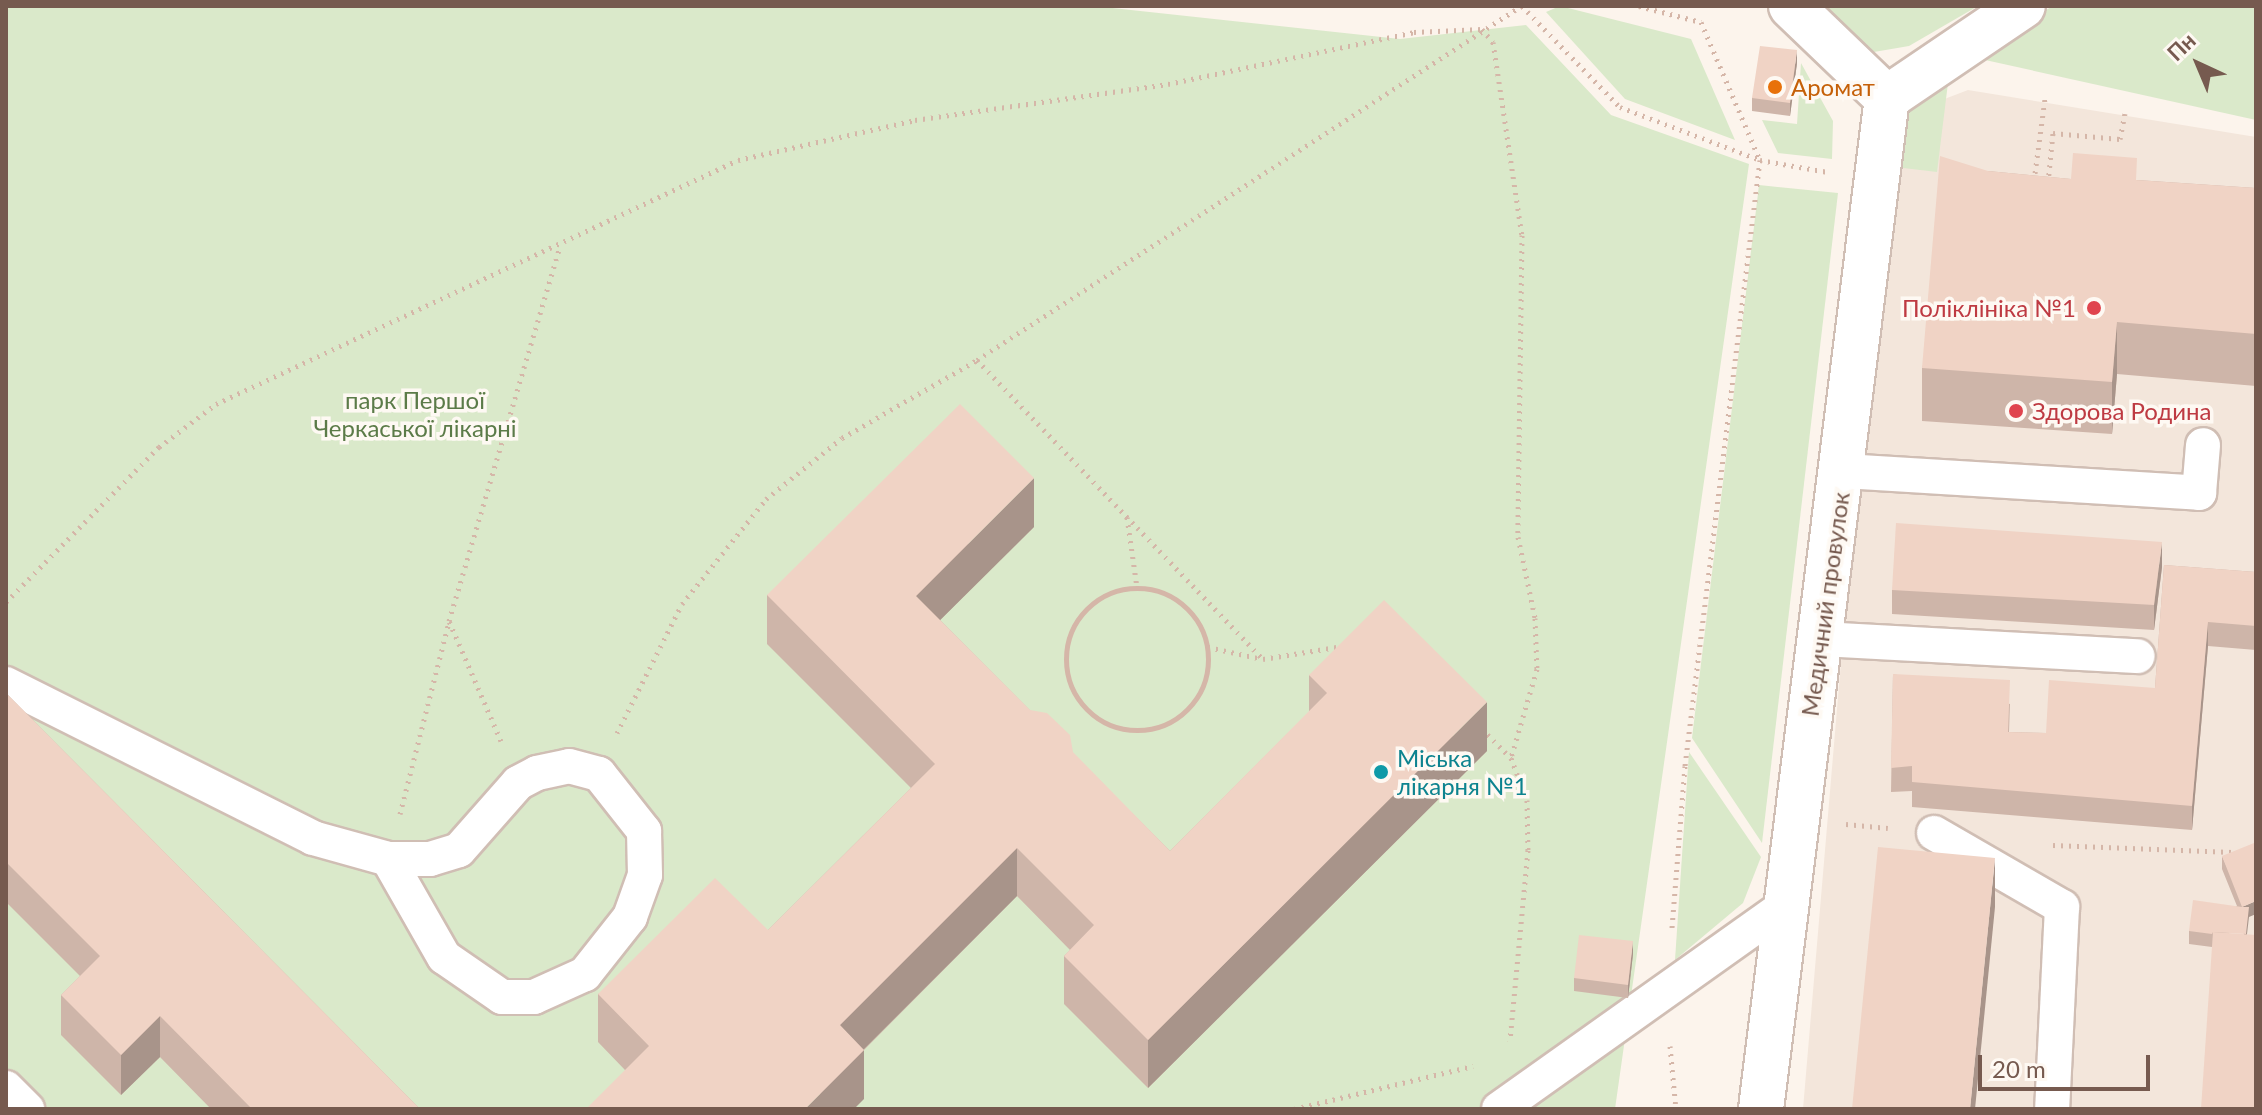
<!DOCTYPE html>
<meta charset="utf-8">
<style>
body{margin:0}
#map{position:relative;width:2262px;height:1115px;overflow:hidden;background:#fcf4ec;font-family:Lato,sans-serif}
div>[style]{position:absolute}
.residential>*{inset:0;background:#f3e6db}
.green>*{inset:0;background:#dae9ca}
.path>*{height:5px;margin-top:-2.5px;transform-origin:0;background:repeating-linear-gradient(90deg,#d5b6a8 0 2px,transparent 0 8px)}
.path>.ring{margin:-2.5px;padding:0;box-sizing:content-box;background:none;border:5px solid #d5b6a8;border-radius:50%}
.roads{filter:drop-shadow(2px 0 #d0beb4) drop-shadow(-2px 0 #d0beb4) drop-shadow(0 2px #d0beb4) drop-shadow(0 -2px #d0beb4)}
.lane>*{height:34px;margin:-17px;padding:0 17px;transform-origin:17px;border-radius:17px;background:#fff}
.street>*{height:44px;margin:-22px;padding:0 22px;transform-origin:22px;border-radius:22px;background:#fff}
.wall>*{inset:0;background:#ceb5a9}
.shaded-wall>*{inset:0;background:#a8948a}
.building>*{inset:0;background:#f0d3c5}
.dots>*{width:22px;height:22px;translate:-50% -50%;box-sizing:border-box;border:4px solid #fef9f3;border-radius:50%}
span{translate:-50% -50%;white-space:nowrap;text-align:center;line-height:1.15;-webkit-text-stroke:7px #fef9f3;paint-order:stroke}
.food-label{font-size:24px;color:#c56008}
.left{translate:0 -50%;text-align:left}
.health-label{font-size:24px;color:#be3a42}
.right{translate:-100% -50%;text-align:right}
.park-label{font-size:24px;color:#5b7b48}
.street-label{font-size:24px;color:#765a4f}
.culture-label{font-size:24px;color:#0d838f}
.frame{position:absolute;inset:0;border:8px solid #765a4f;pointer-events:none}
.north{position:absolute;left:2158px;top:24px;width:80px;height:80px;-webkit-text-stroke:6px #fef9f3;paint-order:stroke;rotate:316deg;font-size:22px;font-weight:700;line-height:32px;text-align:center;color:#765a4f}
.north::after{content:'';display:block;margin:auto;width:28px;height:36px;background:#765a4f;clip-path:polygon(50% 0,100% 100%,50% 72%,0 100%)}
.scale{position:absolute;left:1978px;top:1055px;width:172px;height:36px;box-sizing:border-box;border:4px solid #765a4f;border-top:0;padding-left:10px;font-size:24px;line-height:28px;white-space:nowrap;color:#765a4f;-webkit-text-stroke:6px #fef9f3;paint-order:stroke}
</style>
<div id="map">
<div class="residential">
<i style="clip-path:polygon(1968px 90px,2256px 137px,2256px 1109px,1803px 1109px,1887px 121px)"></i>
</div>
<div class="green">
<i style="clip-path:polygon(6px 6px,1094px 6px,1400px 39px,1526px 25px,1611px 115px,1749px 164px,1615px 1109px,6px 1109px)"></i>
<i style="clip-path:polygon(1560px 6px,1691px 39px,1735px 140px,1625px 99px,1546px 12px)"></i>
<i style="clip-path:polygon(1808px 6px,1978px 6px,1909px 46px,1868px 53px)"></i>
<i style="clip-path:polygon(2053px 6px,2256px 6px,2256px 120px,1967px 56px)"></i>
<i style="clip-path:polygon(1801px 63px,1833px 121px,1832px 159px,1778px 153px,1762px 120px,1797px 124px)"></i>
<i style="clip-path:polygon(1948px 83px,1937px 172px,1895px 167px,1903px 122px,1919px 98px)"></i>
<i style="clip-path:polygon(1759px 185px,1838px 193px,1762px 843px,1692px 738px)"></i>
<i style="clip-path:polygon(1689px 752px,1761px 857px,1743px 903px,1675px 960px)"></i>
</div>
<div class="path">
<i style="left:1522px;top:6px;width:141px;rotate:45.9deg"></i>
<i style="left:1620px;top:107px;width:150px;rotate:20.7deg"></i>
<i style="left:1760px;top:160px;width:611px;rotate:97.06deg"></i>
<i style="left:1685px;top:766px;width:164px;rotate:94.6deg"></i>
<i style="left:1639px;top:6px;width:64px;rotate:14.5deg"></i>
<i style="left:1701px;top:22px;width:150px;rotate:66.9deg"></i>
<i style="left:1760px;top:160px;width:69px;rotate:10deg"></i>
<i style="left:2034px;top:181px;width:83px;rotate:-82.4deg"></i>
<i style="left:2048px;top:183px;width:50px;rotate:-84.3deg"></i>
<i style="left:2053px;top:133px;width:67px;rotate:5.1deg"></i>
<i style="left:2120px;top:139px;width:26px;rotate:-79deg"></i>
<i style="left:977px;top:360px;width:414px;rotate:46.3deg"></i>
<i style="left:1263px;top:659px;width:81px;rotate:-9.2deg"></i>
<i style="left:1127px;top:517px;width:71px;rotate:81.9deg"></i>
<i class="ring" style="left:1066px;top:588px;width:137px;height:137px"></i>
<i style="left:6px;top:602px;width:218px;rotate:-45.4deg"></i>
<i style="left:159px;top:447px;width:71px;rotate:-37deg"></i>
<i style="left:216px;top:404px;width:576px;rotate:-25.05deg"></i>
<i style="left:738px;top:160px;width:181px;rotate:-12.7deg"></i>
<i style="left:915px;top:120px;width:256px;rotate:-8.1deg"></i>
<i style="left:1168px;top:84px;width:251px;rotate:-11.9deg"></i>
<i style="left:1414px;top:32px;width:68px;rotate:-2.5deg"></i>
<i style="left:1482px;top:29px;width:17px;rotate:50deg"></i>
<i style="left:1493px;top:42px;width:195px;rotate:81.5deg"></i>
<i style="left:1522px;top:235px;width:302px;rotate:90.8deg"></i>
<i style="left:1518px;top:537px;width:83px;rotate:78.1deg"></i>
<i style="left:1535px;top:618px;width:51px;rotate:87.8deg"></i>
<i style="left:1537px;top:669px;width:93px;rotate:106.3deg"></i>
<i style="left:1511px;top:758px;width:45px;rotate:69.1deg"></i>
<i style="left:1527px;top:800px;width:50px;rotate:88.9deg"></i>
<i style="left:1528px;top:850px;width:192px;rotate:95.4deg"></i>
<i style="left:1208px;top:647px;width:55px;rotate:12.5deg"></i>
<i style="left:1482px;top:729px;width:41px;rotate:45deg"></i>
<i style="left:617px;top:733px;width:144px;rotate:-63.3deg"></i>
<i style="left:682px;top:604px;width:134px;rotate:-51.3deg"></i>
<i style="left:766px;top:499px;width:97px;rotate:-38.8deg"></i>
<i style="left:842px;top:438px;width:156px;rotate:-30deg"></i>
<i style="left:977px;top:360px;width:649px;rotate:-33.05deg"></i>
<i style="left:501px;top:741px;width:131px;rotate:-113.4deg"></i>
<i style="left:449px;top:621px;width:391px;rotate:-73.5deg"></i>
<i style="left:400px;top:814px;width:198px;rotate:-75.7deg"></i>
<i style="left:1846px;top:824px;width:42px;rotate:5.4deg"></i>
<i style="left:2053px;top:845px;width:186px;rotate:2.2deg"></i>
<i style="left:1670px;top:1046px;width:63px;rotate:84.6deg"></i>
<i style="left:1294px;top:1109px;width:184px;rotate:-13.5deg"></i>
</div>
<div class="roads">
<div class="lane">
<i style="left:1844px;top:471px;width:356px;rotate:3.5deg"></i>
<i style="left:2199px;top:493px;width:48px;rotate:-85.2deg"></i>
<i style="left:1820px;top:639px;width:318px;rotate:3.1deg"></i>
<i style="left:6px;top:684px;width:343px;rotate:26.6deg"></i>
<i style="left:313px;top:838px;width:78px;rotate:15.6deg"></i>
<i style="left:388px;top:859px;width:42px"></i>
<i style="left:430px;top:859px;width:30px;rotate:-17deg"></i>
<i style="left:459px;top:850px;width:89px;rotate:-48.6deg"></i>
<i style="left:518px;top:783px;width:21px;rotate:-28deg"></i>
<i style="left:537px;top:773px;width:33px;rotate:-12deg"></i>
<i style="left:569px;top:766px;width:31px;rotate:15deg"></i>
<i style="left:599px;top:774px;width:73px;rotate:51.7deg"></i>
<i style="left:644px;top:831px;width:44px;rotate:88.7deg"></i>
<i style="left:645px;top:875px;width:45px;rotate:109.7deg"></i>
<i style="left:630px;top:917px;width:73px;rotate:128.3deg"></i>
<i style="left:585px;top:974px;width:56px;rotate:155.7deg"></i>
<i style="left:534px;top:997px;width:32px;rotate:180deg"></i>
<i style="left:502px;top:997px;width:70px;rotate:-145.4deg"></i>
<i style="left:444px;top:957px;width:113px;rotate:-119.7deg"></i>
<i style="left:1934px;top:833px;width:148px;rotate:30deg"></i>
<i style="left:2062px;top:907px;width:202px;rotate:92.8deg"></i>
<i style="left:6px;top:1088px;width:30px;rotate:45deg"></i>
<i style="left:1499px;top:1109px;width:349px;rotate:-35.4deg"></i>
</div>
<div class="street">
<i style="left:1791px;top:6px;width:133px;rotate:43.8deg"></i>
<i style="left:1887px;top:98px;width:164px;rotate:-34.1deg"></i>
<i style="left:1761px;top:1109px;width:1019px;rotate:-82.9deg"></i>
</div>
</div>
<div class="wall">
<i style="clip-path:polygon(1797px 63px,1790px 116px,1752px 111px,1752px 98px)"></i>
<i style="clip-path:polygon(1988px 171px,2071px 179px,2137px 180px,2256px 188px,2256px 386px,2117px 374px,2112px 434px,1922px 421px,1922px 368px)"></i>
<i style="clip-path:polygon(1034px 527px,940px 620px,1170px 851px,1309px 712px,1309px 675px,1487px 751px,1148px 1088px,1064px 1004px,1064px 956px,1070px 950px,1017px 896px,864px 1050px,864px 1099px,625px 1070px,598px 1042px,598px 994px,768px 930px,911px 788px,767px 644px,767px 595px)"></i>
<i style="clip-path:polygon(2164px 565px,2256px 572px,2256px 650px,2208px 646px,2192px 830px,1912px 807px,1912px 791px,1891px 792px,1893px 674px,2010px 704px,2009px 732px,2046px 733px,2155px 688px)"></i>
<i style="clip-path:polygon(2162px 567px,2154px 630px,1892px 614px,1892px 590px)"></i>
<i style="clip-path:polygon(6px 693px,420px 1109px,211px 1109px,160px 1057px,121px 1095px,61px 1035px,61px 995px,80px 976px,6px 902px)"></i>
<i style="clip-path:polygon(2222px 856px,2249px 917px,2212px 947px,2189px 944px,2189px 931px,2237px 906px,2222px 869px)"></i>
<i style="clip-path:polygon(1633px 954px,1628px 998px,1574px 991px,1574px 978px)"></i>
</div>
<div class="shaded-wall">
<i style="clip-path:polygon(1797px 50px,1797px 63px,1790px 116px,1790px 103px)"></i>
<i style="clip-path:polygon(2117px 322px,2117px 374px,2112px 434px,2112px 382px)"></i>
<i style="clip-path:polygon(1034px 478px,1034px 527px,916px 644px,916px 596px)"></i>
<i style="clip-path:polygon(2162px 542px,2162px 567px,2154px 630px,2154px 605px)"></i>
<i style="clip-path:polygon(2208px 622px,2208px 646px,2192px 830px,2192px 806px)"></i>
<i style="clip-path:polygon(1487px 702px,1487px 751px,1148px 1088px,1148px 1040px)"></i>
<i style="clip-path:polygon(1017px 848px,1017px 896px,840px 1073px,840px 1025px)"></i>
<i style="clip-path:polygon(1995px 858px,1995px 907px,1975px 1109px,1970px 1109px)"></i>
<i style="clip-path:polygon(2256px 901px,2256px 914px,2249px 917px,2245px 951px,2242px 907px)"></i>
<i style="clip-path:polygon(1633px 941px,1633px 954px,1628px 998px,1628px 985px)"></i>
<i style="clip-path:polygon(160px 1016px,160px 1057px,121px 1095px,121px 1055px)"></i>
<i style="clip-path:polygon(864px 1050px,864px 1099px,854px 1109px,805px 1109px)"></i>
</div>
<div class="building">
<i style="clip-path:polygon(1760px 46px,1797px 50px,1790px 103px,1752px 98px)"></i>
<i style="clip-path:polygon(2073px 153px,2137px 158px,2136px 180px,2256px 188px,2256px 334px,2117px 322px,2112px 382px,1922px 368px,1940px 156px,1988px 171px,2071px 179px)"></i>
<i style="clip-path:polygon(960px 404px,1034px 478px,916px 596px,1030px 710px,1047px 713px,1070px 735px,1073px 752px,1170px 851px,1327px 693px,1309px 675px,1384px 600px,1487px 702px,1148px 1040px,1064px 956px,1094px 925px,1017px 848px,840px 1025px,864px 1050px,805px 1109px,586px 1109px,649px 1046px,598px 994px,715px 878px,768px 930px,935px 764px,767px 595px)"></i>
<i style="clip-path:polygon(1896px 523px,2162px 542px,2154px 605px,1892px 590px)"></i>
<i style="clip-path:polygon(2164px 565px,2256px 572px,2256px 626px,2208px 622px,2192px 806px,1912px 782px,1912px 766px,1891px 768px,1893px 674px,2010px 680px,2008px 732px,2046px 733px,2049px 680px,2155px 688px)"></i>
<i style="clip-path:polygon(6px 693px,420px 1109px,252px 1109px,160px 1016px,121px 1055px,61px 995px,100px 956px,6px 862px)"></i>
<i style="clip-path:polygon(2254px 843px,2256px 849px,2256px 901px,2242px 907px,2249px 907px,2246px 934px,2213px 932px,2212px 934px,2189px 931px,2193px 900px,2242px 907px,2222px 856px)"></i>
<i style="clip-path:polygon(1878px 847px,1995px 858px,1970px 1109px,1852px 1109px)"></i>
<i style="clip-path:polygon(2213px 932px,2256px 935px,2256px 1109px,2201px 1109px)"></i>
<i style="clip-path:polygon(1579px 935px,1633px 941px,1628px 985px,1574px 978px)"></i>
</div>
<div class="dots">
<i style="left:1775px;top:87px;background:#e8710a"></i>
<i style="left:2094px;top:308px;background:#e0444e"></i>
<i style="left:2016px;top:411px;background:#e0444e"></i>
<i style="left:1381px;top:772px;background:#0f9aa8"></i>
</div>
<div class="food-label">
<span class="left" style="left:1791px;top:87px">Аромат</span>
</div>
<div class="health-label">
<span class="right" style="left:2076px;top:308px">Поліклініка №1</span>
<span class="left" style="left:2032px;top:411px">Здорова Родина</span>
</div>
<div class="park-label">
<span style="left:415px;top:414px">парк Першої<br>Черкаської лікарні</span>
</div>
<div class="street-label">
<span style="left:1825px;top:604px;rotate:-82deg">Медичний провулок</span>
</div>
<div class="culture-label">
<span class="left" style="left:1397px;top:772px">Міська<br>лікарня №1</span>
</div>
<div class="frame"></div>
<div class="north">Пн</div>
<div class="scale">20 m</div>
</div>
